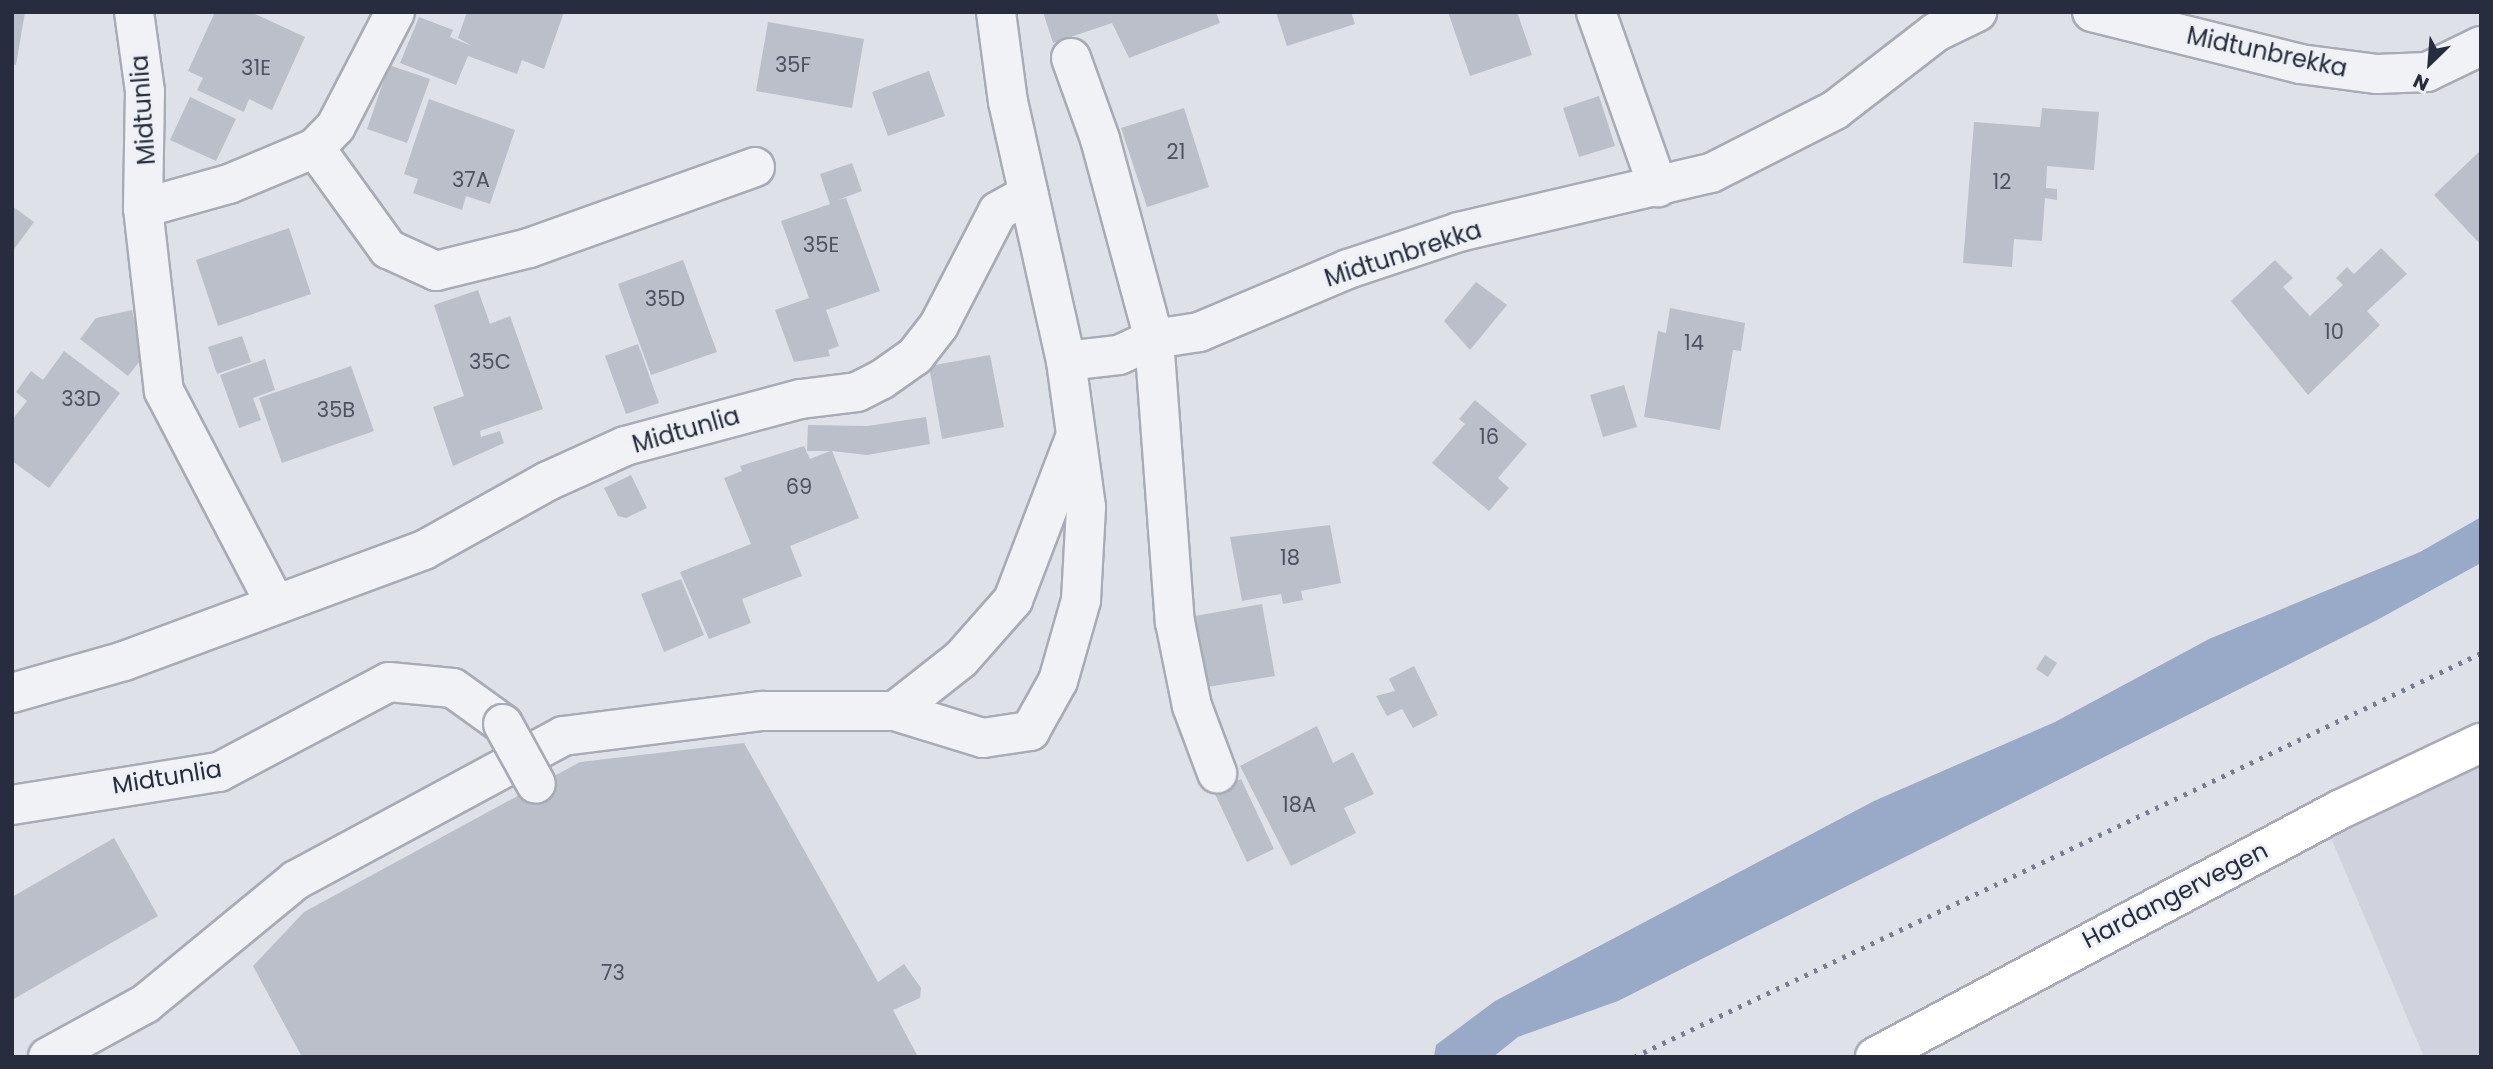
<!DOCTYPE html>
<style>
body{margin:0}
#map{position:relative;width:2493px;height:1069px;overflow:hidden;background:#dee1e8;font-family:Poppins,sans-serif}
div>[style]{position:absolute}
.built>*{inset:0;background:#d0d3dd}
.water>*{inset:0;background:#99aac8}
.building>*{inset:0;background:#bbbfca}
.roads{filter:drop-shadow(2px 0 #a7abb5) drop-shadow(-2px 0 #a7abb5) drop-shadow(0 2px #a7abb5) drop-shadow(0 -2px #a7abb5)}
.minor>*{height:38px;margin:-19px;padding:0 19px;transform-origin:19px;border-radius:19px;background:#f1f2f6}
.major>*{height:38px;margin:-19px;padding:0 19px;transform-origin:19px;border-radius:19px;background:#fff}
.rail>*{height:5px;margin-top:-2.5px;transform-origin:0;background:repeating-linear-gradient(90deg,#787e91 0 3.5px,transparent 0 10.5px)}
.bridges{filter:drop-shadow(2px 0 #a7abb5) drop-shadow(-2px 0 #a7abb5) drop-shadow(0 2px #a7abb5) drop-shadow(0 -2px #a7abb5)}
.minor-bridge>*{height:38px;margin:-19px;padding:0 19px;transform-origin:19px;border-radius:19px;background:#f1f2f6}
span{translate:-50% -50%;white-space:nowrap;text-align:center;line-height:1.15;-webkit-text-stroke:6px #edf0f5;paint-order:stroke}
.number-label{font-size:21px;color:#4c5261}
.number-label span{-webkit-text-stroke-width:0}
.street-label{font-size:24px;color:#272d3e}
.frame{position:absolute;inset:0;border:14px solid #272d3e;pointer-events:none}
.north{position:absolute;left:2395px;top:28px;width:70px;height:70px;-webkit-text-stroke:5px #edf0f5;paint-order:stroke;rotate:205deg;font-size:19px;font-weight:700;line-height:28px;text-align:center;color:#272d3e}
.north::after{content:'';display:block;margin:auto;width:24px;height:32px;background:#272d3e;clip-path:polygon(50% 0,100% 100%,50% 72%,0 100%)}
</style>
<div id="map">
<div class="built">
<i style="clip-path:polygon(2481px 766px,2481px 1057px,2424px 1057px,2331px 838px)"></i>
</div>
<div class="water">
<i style="clip-path:polygon(2481px 517px,2481px 563px,2377px 620px,1618px 1001px,1518px 1037px,1493px 1057px,1434px 1057px,1436px 1045px,1495px 1001px,1874px 801px,2055px 722px,2209px 639px,2420px 552px)"></i>
</div>
<div class="building">
<i style="clip-path:polygon(12px 12px,25px 12px,16px 65px,12px 64px)"></i>
<i style="clip-path:polygon(215px 12px,251px 12px,305px 37px,272px 110px,249px 99px,244px 112px,197px 90px,203px 78px,188px 71px)"></i>
<i style="clip-path:polygon(467px 12px,564px 12px,544px 69px,522px 60px,517px 74px,468px 56px,456px 85px,400px 63px,419px 17px,453px 30px,450px 37px,472px 46px,458px 38px)"></i>
<i style="clip-path:polygon(1043px 12px,1216px 12px,1220px 23px,1129px 58px,1112px 23px,1053px 43px)"></i>
<i style="clip-path:polygon(1276px 12px,1351px 12px,1355px 24px,1287px 46px)"></i>
<i style="clip-path:polygon(1448px 12px,1517px 12px,1532px 55px,1470px 76px)"></i>
<i style="clip-path:polygon(768px 22px,864px 39px,852px 108px,756px 91px)"></i>
<i style="clip-path:polygon(389px 65px,430px 79px,407px 143px,367px 129px)"></i>
<i style="clip-path:polygon(929px 71px,945px 116px,888px 136px,872px 92px)"></i>
<i style="clip-path:polygon(1599px 96px,1615px 146px,1579px 157px,1563px 108px)"></i>
<i style="clip-path:polygon(190px 97px,236px 119px,216px 161px,170px 140px)"></i>
<i style="clip-path:polygon(429px 99px,515px 130px,490px 204px,466px 196px,462px 210px,413px 193px,418px 179px,404px 174px)"></i>
<i style="clip-path:polygon(1184px 108px,1209px 187px,1147px 207px,1121px 128px)"></i>
<i style="clip-path:polygon(2042px 108px,2099px 112px,2094px 170px,2047px 166px,2046px 188px,2057px 189px,2057px 200px,2045px 198px,2042px 241px,2014px 239px,2012px 267px,1963px 263px,1974px 122px,2040px 127px)"></i>
<i style="clip-path:polygon(2481px 150px,2481px 245px,2434px 195px)"></i>
<i style="clip-path:polygon(852px 163px,862px 191px,838px 200px,846px 198px,880px 291px,826px 310px,839px 346px,828px 350px,830px 356px,794px 362px,775px 310px,809px 298px,781px 221px,830px 204px,820px 174px)"></i>
<i style="clip-path:polygon(12px 206px,34px 222px,12px 252px)"></i>
<i style="clip-path:polygon(289px 228px,311px 294px,218px 326px,196px 260px)"></i>
<i style="clip-path:polygon(2381px 248px,2407px 274px,2367px 311px,2380px 325px,2308px 395px,2231px 301px,2275px 260px,2293px 278px,2283px 287px,2310px 316px,2343px 285px,2336px 278px,2347px 267px,2354px 274px)"></i>
<i style="clip-path:polygon(683px 260px,717px 352px,651px 375px,618px 284px)"></i>
<i style="clip-path:polygon(1476px 282px,1507px 305px,1470px 350px,1444px 321px)"></i>
<i style="clip-path:polygon(478px 290px,490px 324px,510px 316px,543px 409px,480px 431px,481px 437px,500px 431px,504px 443px,453px 466px,433px 407px,464px 396px,434px 305px)"></i>
<i style="clip-path:polygon(1670px 308px,1745px 323px,1741px 351px,1733px 350px,1720px 430px,1644px 417px,1658px 331px,1666px 333px)"></i>
<i style="clip-path:polygon(132px 310px,143px 357px,128px 376px,80px 339px,96px 318px)"></i>
<i style="clip-path:polygon(242px 336px,251px 362px,217px 374px,208px 347px)"></i>
<i style="clip-path:polygon(638px 344px,659px 403px,626px 414px,605px 356px)"></i>
<i style="clip-path:polygon(64px 351px,120px 393px,49px 488px,12px 461px,12px 420px,27px 401px,16px 392px,31px 371px,43px 380px)"></i>
<i style="clip-path:polygon(990px 355px,1004px 427px,942px 439px,929px 366px)"></i>
<i style="clip-path:polygon(265px 359px,275px 390px,253px 398px,261px 420px,239px 428px,220px 375px)"></i>
<i style="clip-path:polygon(351px 366px,374px 431px,282px 463px,259px 398px)"></i>
<i style="clip-path:polygon(1624px 385px,1637px 427px,1603px 437px,1590px 395px)"></i>
<i style="clip-path:polygon(1475px 400px,1527px 444px,1498px 478px,1509px 488px,1489px 511px,1432px 463px,1465px 424px,1459px 419px)"></i>
<i style="clip-path:polygon(926px 417px,930px 444px,867px 455px,832px 451px,859px 518px,790px 546px,802px 576px,742px 599px,751px 623px,709px 639px,680px 572px,751px 544px,724px 478px,742px 471px,740px 466px,804px 446px,810px 459px,830px 451px,807px 451px,808px 425px,868px 426px)"></i>
<i style="clip-path:polygon(631px 475px,647px 508px,626px 518px,618px 516px,604px 488px)"></i>
<i style="clip-path:polygon(1330px 525px,1341px 583px,1301px 591px,1303px 600px,1283px 604px,1281px 594px,1242px 601px,1230px 537px)"></i>
<i style="clip-path:polygon(681px 579px,704px 635px,664px 652px,641px 594px)"></i>
<i style="clip-path:polygon(1262px 604px,1275px 676px,1207px 687px,1195px 616px)"></i>
<i style="clip-path:polygon(2045px 655px,2057px 663px,2048px 677px,2036px 669px)"></i>
<i style="clip-path:polygon(1414px 666px,1438px 715px,1413px 728px,1402px 709px,1387px 716px,1376px 696px,1395px 691px,1389px 679px)"></i>
<i style="clip-path:polygon(1317px 726px,1333px 763px,1353px 752px,1374px 794px,1344px 808px,1356px 833px,1291px 866px,1240px 766px)"></i>
<i style="clip-path:polygon(744px 743px,878px 982px,904px 964px,921px 988px,920px 998px,893px 1010px,918px 1057px,302px 1057px,253px 966px,304px 912px,580px 762px)"></i>
<i style="clip-path:polygon(1241px 779px,1274px 849px,1247px 862px,1214px 792px)"></i>
<i style="clip-path:polygon(114px 838px,158px 916px,12px 1000px,12px 897px)"></i>
</div>
<div class="roads">
<div class="minor">
<i style="left:134px;top:12px;width:80px;rotate:82.1deg"></i>
<i style="left:145px;top:91px;width:117px;rotate:91deg"></i>
<i style="left:143px;top:208px;width:184px;rotate:83.5deg"></i>
<i style="left:164px;top:391px;width:239px;rotate:62.4deg"></i>
<i style="left:1596px;top:12px;width:186px;rotate:70.5deg"></i>
<i style="left:2092px;top:12px;width:214px;rotate:14deg"></i>
<i style="left:2300px;top:64px;width:78px;rotate:7.4deg"></i>
<i style="left:2377px;top:74px;width:50px;rotate:-2.3deg"></i>
<i style="left:2427px;top:72px;width:60px;rotate:-25.7deg"></i>
<i style="left:1071px;top:58px;width:86px;rotate:70.3deg"></i>
<i style="left:1100px;top:139px;width:207px;rotate:74.9deg"></i>
<i style="left:1154px;top:339px;width:284px;rotate:85.8deg"></i>
<i style="left:1175px;top:622px;width:86px;rotate:78.6deg"></i>
<i style="left:1192px;top:706px;width:72px;rotate:69.5deg"></i>
<i style="left:315px;top:148px;width:125px;rotate:54.1deg"></i>
<i style="left:388px;top:249px;width:53px;rotate:24.6deg"></i>
<i style="left:436px;top:271px;width:96px;rotate:-13.9deg"></i>
<i style="left:529px;top:248px;width:240px;rotate:-19.7deg"></i>
<i style="left:143px;top:208px;width:89px;rotate:-15.6deg"></i>
<i style="left:229px;top:184px;width:93px;rotate:-22.7deg"></i>
<i style="left:315px;top:148px;width:30px;rotate:-46deg"></i>
<i style="left:336px;top:126px;width:128px;rotate:-62.6deg"></i>
<i style="left:1066px;top:361px;width:53px;rotate:-6.5deg"></i>
<i style="left:1119px;top:355px;width:38px;rotate:-25deg"></i>
<i style="left:1154px;top:339px;width:46px;rotate:-8.8deg"></i>
<i style="left:1199px;top:332px;width:162px;rotate:-22.9deg"></i>
<i style="left:1348px;top:269px;width:117px;rotate:-18.4deg"></i>
<i style="left:1459px;top:232px;width:259px;rotate:-13.2deg"></i>
<i style="left:1711px;top:173px;width:139px;rotate:-26.9deg"></i>
<i style="left:1835px;top:110px;width:128px;rotate:-37.7deg"></i>
<i style="left:1936px;top:32px;width:46px;rotate:-26deg"></i>
<i style="left:12px;top:693px;width:116px;rotate:-15.9deg"></i>
<i style="left:124px;top:661px;width:320px;rotate:-20.3deg"></i>
<i style="left:424px;top:550px;width:142px;rotate:-29.1deg"></i>
<i style="left:548px;top:481px;width:85px;rotate:-24.4deg"></i>
<i style="left:625px;top:446px;width:182px;rotate:-15deg"></i>
<i style="left:801px;top:399px;width:56px;rotate:-7.1deg"></i>
<i style="left:857px;top:392px;width:27px;rotate:-27deg"></i>
<i style="left:881px;top:380px;width:42px;rotate:-35.2deg"></i>
<i style="left:915px;top:356px;width:39px;rotate:-52deg"></i>
<i style="left:939px;top:325px;width:128px;rotate:-62.6deg"></i>
<i style="left:998px;top:211px;width:35px;rotate:-29deg"></i>
<i style="left:895px;top:711px;width:92px;rotate:17.1deg"></i>
<i style="left:983px;top:738px;width:48px;rotate:-8.5deg"></i>
<i style="left:1030px;top:731px;width:57px;rotate:-60.8deg"></i>
<i style="left:1058px;top:681px;width:84px;rotate:-74.1deg"></i>
<i style="left:1081px;top:600px;width:93px;rotate:-86.9deg"></i>
<i style="left:1086px;top:507px;width:147px;rotate:-97.8deg"></i>
<i style="left:1066px;top:361px;width:265px;rotate:-102.6deg"></i>
<i style="left:1008px;top:102px;width:91px;rotate:-97.6deg"></i>
<i style="left:12px;top:805px;width:210px;rotate:-9.1deg"></i>
<i style="left:219px;top:772px;width:192px;rotate:-27.9deg"></i>
<i style="left:389px;top:682px;width:64px;rotate:5.4deg"></i>
<i style="left:453px;top:688px;width:62px;rotate:35.8deg"></i>
<i style="left:48px;top:1057px;width:111px;rotate:-28.7deg"></i>
<i style="left:145px;top:1004px;width:195px;rotate:-39.4deg"></i>
<i style="left:296px;top:880px;width:303px;rotate:-28.3deg"></i>
<i style="left:563px;top:736px;width:201px;rotate:-7.2deg"></i>
<i style="left:762px;top:711px;width:133px"></i>
<i style="left:895px;top:711px;width:84px;rotate:-38.2deg"></i>
<i style="left:961px;top:659px;width:79px;rotate:-48.6deg"></i>
<i style="left:1013px;top:600px;width:173px;rotate:-69.1deg"></i>
</div>
<div class="major">
<i style="left:1875px;top:1057px;width:526px;rotate:-28.03deg"></i>
<i style="left:2339px;top:810px;width:157px;rotate:-25.3deg"></i>
</div>
</div>
<div class="rail">
<i style="left:1634px;top:1057px;width:938px;rotate:-25.5deg"></i>
</div>
<div class="bridges">
<div class="minor-bridge">
<i style="left:503px;top:724px;width:68px;rotate:61.2deg"></i>
</div>
</div>
<div class="number-label">
<span style="left:793px;top:65px">35F</span>
<span style="left:256px;top:68px">31E</span>
<span style="left:1176px;top:152px">21</span>
<span style="left:471px;top:180px">37A</span>
<span style="left:2002px;top:182px">12</span>
<span style="left:821px;top:245px">35E</span>
<span style="left:665px;top:299px">35D</span>
<span style="left:2334px;top:332px">10</span>
<span style="left:1694px;top:343px">14</span>
<span style="left:490px;top:362px">35C</span>
<span style="left:81px;top:399px">33D</span>
<span style="left:336px;top:410px">35B</span>
<span style="left:1489px;top:437px">16</span>
<span style="left:799px;top:487px">69</span>
<span style="left:1290px;top:558px">18</span>
<span style="left:1299px;top:805px">18A</span>
<span style="left:613px;top:973px">73</span>
</div>
<div class="street-label">
<span style="left:2267px;top:52px;rotate:12deg">Midtunbrekka</span>
<span style="left:143px;top:110px;rotate:-94deg">Midtunlia</span>
<span style="left:1403px;top:254px;rotate:-18deg">Midtunbrekka</span>
<span style="left:686px;top:430px;rotate:-16deg">Midtunlia</span>
<span style="left:167px;top:777px;rotate:-9deg">Midtunlia</span>
<span style="left:2175px;top:895px;rotate:-27deg">Hardangervegen</span>
</div>
<div class="frame"></div>
<div class="north">N</div>
</div>
